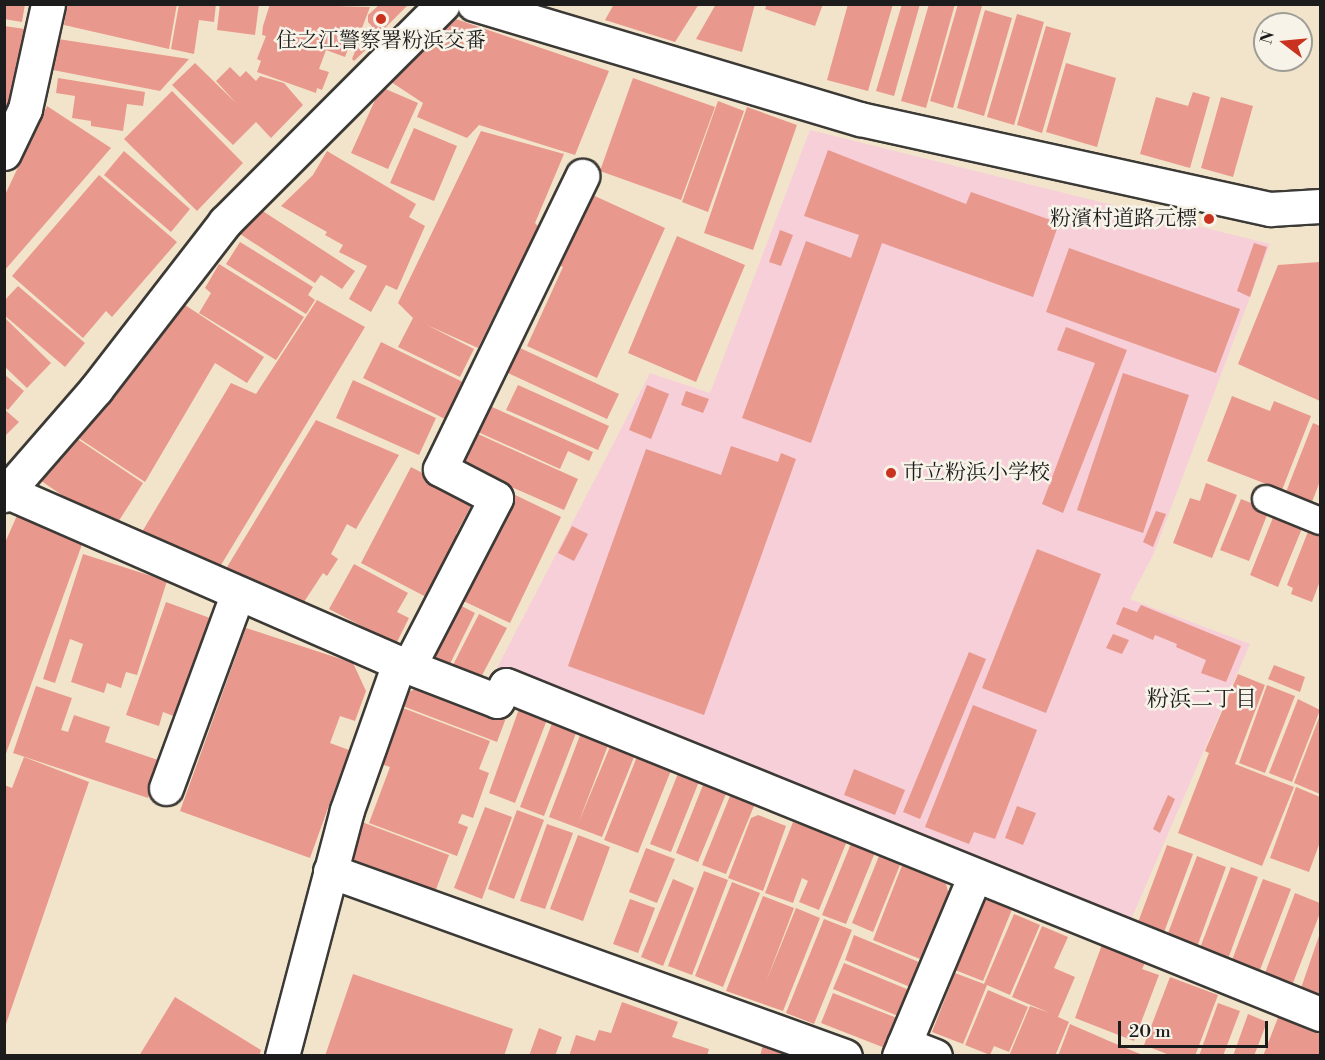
<!DOCTYPE html>
<meta charset="utf-8">
<style>
body{margin:0}
#map{position:relative;width:1325px;height:1060px;overflow:hidden;background:#f2e4ca;font-family:"Libre Bodoni","Noto Serif JP",serif}
div>[style]{position:absolute}
.built>*{inset:0;background:#f6cfd8}
.building>*{inset:0;background:#e9988d}
.roads{filter:drop-shadow(2px 0 #3c3a36) drop-shadow(-2px 0 #3c3a36) drop-shadow(0 2px #3c3a36) drop-shadow(0 -2px #3c3a36)}
.service>*{height:26px;margin:-13px;padding:0 13px;transform-origin:13px;border-radius:13px;background:#fff}
.minor>*{height:33px;margin:-16.5px;padding:0 16.5px;transform-origin:16.5px;border-radius:16.5px;background:#fff}
.dots>*{width:16px;height:16px;translate:-50% -50%;box-sizing:border-box;border:3px solid #f7f3e8;border-radius:50%}
span{translate:-50% -50%;white-space:nowrap;text-align:center;line-height:1.15;-webkit-text-stroke:5px #f7f3e8;paint-order:stroke}
.poi-label{font-size:21px;color:#1c1c1c}
.right{translate:-100% -50%;text-align:right}
.left{translate:0 -50%;text-align:left}
.neighbourhood-label{font-size:22px;color:#1c1c1c}
.frame{position:absolute;inset:0;border:6px solid #1c1c1c;pointer-events:none}
.north{position:absolute;left:1253px;top:12px;width:60px;height:60px;box-sizing:border-box;background:#f7f3e8;border:2px solid #9f9d96;border-radius:50%;rotate:286deg;font-size:16px;font-weight:700;line-height:24px;text-align:center;color:#1c1c1c}
.north::after{content:'';display:block;margin:auto;width:21px;height:27px;background:#c8321e;clip-path:polygon(50% 0,100% 100%,50% 72%,0 100%)}
.scale{position:absolute;left:1118px;top:1021px;width:150px;height:27px;box-sizing:border-box;border:3px solid #1c1c1c;border-top:0;padding-left:8px;font-size:18px;line-height:21px;white-space:nowrap;color:#1c1c1c;-webkit-text-stroke:4px #f7f3e8;paint-order:stroke}
</style>
<div id="map">
<div class="built">
<i style="clip-path:polygon(810px 130px,1270px 244px,1154px 553px,1130px 599px,1250px 644px,1130px 922px,573px 695px,497px 668px,650px 373px,710px 393px)"></i>
</div>
<div class="building">
<i style="clip-path:polygon(4px 4px,25px 4px,22px 22px,4px 19px)"></i>
<i style="clip-path:polygon(67px 4px,177px 4px,169px 49px,64px 25px)"></i>
<i style="clip-path:polygon(179px 4px,216px 4px,214px 22px,199px 20px,194px 54px,171px 49px)"></i>
<i style="clip-path:polygon(220px 4px,259px 4px,255px 35px,217px 30px)"></i>
<i style="clip-path:polygon(270px 4px,370px 7px,362px 28px,356px 27px,345px 57px,326px 50px,319px 69px,329px 72px,322px 90px,317px 88px,316px 93px,257px 72px,261px 61px,257px 59px,266px 36px,262px 35px,263px 26px)"></i>
<i style="clip-path:polygon(380px 4px,407px 6px,379px 34px,368px 22px,368px 15px)"></i>
<i style="clip-path:polygon(614px 4px,699px 4px,675px 42px,605px 20px)"></i>
<i style="clip-path:polygon(716px 4px,755px 4px,742px 52px,696px 39px)"></i>
<i style="clip-path:polygon(767px 4px,823px 4px,815px 26px,765px 9px)"></i>
<i style="clip-path:polygon(848px 4px,893px 4px,868px 91px,827px 80px)"></i>
<i style="clip-path:polygon(902px 4px,920px 4px,894px 96px,876px 91px)"></i>
<i style="clip-path:polygon(929px 4px,955px 4px,926px 108px,901px 101px)"></i>
<i style="clip-path:polygon(958px 4px,982px 6px,953px 108px,930px 101px)"></i>
<i style="clip-path:polygon(985px 10px,1012px 18px,984px 116px,957px 108px)"></i>
<i style="clip-path:polygon(1017px 14px,1044px 22px,1014px 125px,987px 117px)"></i>
<i style="clip-path:polygon(447px 16px,609px 71px,575px 155px,479px 125px,467px 138px,417px 117px,423px 103px,382px 76px)"></i>
<i style="clip-path:polygon(4px 26px,25px 29px,12px 100px,4px 114px)"></i>
<i style="clip-path:polygon(1046px 26px,1071px 33px,1042px 133px,1017px 125px)"></i>
<i style="clip-path:polygon(363px 32px,373px 43px,354px 61px,352px 59px)"></i>
<i style="clip-path:polygon(58px 39px,189px 59px,160px 91px,53px 70px)"></i>
<i style="clip-path:polygon(195px 63px,236px 103px,216px 81px,230px 67px,240px 77px,246px 71px,256px 81px,260px 76px,284px 83px,303px 105px,271px 138px,256px 122px,233px 145px,172px 85px)"></i>
<i style="clip-path:polygon(1066px 63px,1116px 78px,1097px 147px,1046px 132px)"></i>
<i style="clip-path:polygon(58px 78px,145px 92px,143px 106px,127px 104px,123px 131px,91px 126px,91px 121px,72px 118px,75px 96px,56px 93px)"></i>
<i style="clip-path:polygon(633px 78px,715px 107px,681px 200px,600px 171px)"></i>
<i style="clip-path:polygon(381px 87px,418px 103px,388px 169px,351px 153px)"></i>
<i style="clip-path:polygon(172px 91px,243px 163px,197px 211px,124px 139px)"></i>
<i style="clip-path:polygon(1193px 92px,1210px 97px,1190px 168px,1140px 154px,1156px 97px,1188px 106px)"></i>
<i style="clip-path:polygon(1221px 97px,1253px 106px,1233px 177px,1201px 168px)"></i>
<i style="clip-path:polygon(718px 101px,744px 111px,708px 212px,682px 202px)"></i>
<i style="clip-path:polygon(47px 106px,111px 148px,4px 271px,4px 197px)"></i>
<i style="clip-path:polygon(747px 107px,797px 125px,753px 250px,704px 233px)"></i>
<i style="clip-path:polygon(414px 128px,457px 146px,434px 201px,390px 183px)"></i>
<i style="clip-path:polygon(481px 131px,564px 154px,535px 223px,542px 230px,505px 314px,496px 311px,478px 348px,427px 325px,474px 349px,460px 377px,398px 347px,413px 318px,398px 303px)"></i>
<i style="clip-path:polygon(828px 150px,966px 204px,971px 192px,1059px 223px,1033px 297px,882px 243px,811px 443px,742px 418px,806px 241px,851px 258px,859px 235px,804px 216px)"></i>
<i style="clip-path:polygon(124px 151px,190px 209px,171px 232px,104px 175px)"></i>
<i style="clip-path:polygon(327px 151px,416px 204px,409px 217px,425px 226px,397px 290px,386px 285px,371px 312px,349px 299px,367px 266px,339px 252px,343px 245px,325px 235px,327px 232px,281px 206px,313px 175px)"></i>
<i style="clip-path:polygon(99px 175px,177px 242px,112px 317px,106px 311px,83px 338px,12px 276px)"></i>
<i style="clip-path:polygon(586px 192px,665px 228px,597px 378px,527px 346px,563px 267px,554px 263px)"></i>
<i style="clip-path:polygon(255px 206px,355px 271px,342px 289px,321px 275px,315px 283px,237px 232px)"></i>
<i style="clip-path:polygon(780px 230px,793px 235px,781px 266px,769px 262px)"></i>
<i style="clip-path:polygon(677px 236px,745px 265px,696px 382px,628px 353px)"></i>
<i style="clip-path:polygon(240px 242px,313px 287px,308px 295px,315px 300px,306px 314px,226px 264px)"></i>
<i style="clip-path:polygon(1254px 243px,1267px 247px,1250px 297px,1237px 291px)"></i>
<i style="clip-path:polygon(1069px 248px,1240px 309px,1216px 373px,1046px 312px)"></i>
<i style="clip-path:polygon(1320px 262px,1320px 401px,1238px 364px,1278px 265px)"></i>
<i style="clip-path:polygon(219px 264px,304px 317px,276px 360px,199px 313px,211px 293px,205px 288px)"></i>
<i style="clip-path:polygon(18px 286px,85px 343px,65px 367px,4px 315px,4px 301px)"></i>
<i style="clip-path:polygon(317px 300px,365px 327px,218px 570px,139px 537px,231px 383px,256px 394px)"></i>
<i style="clip-path:polygon(182px 303px,264px 357px,247px 383px,215px 363px,145px 482px,71px 433px)"></i>
<i style="clip-path:polygon(4px 317px,51px 363px,27px 388px,4px 366px)"></i>
<i style="clip-path:polygon(1066px 327px,1127px 350px,1063px 513px,1042px 504px,1095px 363px,1057px 350px)"></i>
<i style="clip-path:polygon(381px 342px,467px 384px,449px 421px,363px 378px)"></i>
<i style="clip-path:polygon(518px 347px,619px 394px,607px 419px,506px 372px)"></i>
<i style="clip-path:polygon(1123px 373px,1189px 395px,1143px 533px,1077px 510px)"></i>
<i style="clip-path:polygon(4px 374px,24px 391px,8px 410px,4px 407px)"></i>
<i style="clip-path:polygon(353px 380px,436px 418px,419px 455px,336px 418px)"></i>
<i style="clip-path:polygon(518px 385px,609px 426px,598px 450px,506px 410px)"></i>
<i style="clip-path:polygon(647px 385px,669px 394px,651px 439px,629px 430px)"></i>
<i style="clip-path:polygon(686px 391px,709px 399px,703px 413px,681px 405px)"></i>
<i style="clip-path:polygon(1232px 396px,1270px 411px,1274px 401px,1311px 416px,1282px 490px,1207px 461px)"></i>
<i style="clip-path:polygon(490px 406px,593px 452px,589px 461px,568px 451px,560px 469px,478px 432px)"></i>
<i style="clip-path:polygon(4px 409px,19px 422px,4px 437px)"></i>
<i style="clip-path:polygon(316px 420px,399px 455px,356px 529px,347px 524px,331px 554px,338px 559px,327px 576px,323px 573px,302px 605px,224px 572px)"></i>
<i style="clip-path:polygon(1313px 423px,1320px 426px,1320px 481px,1312px 502px,1286px 492px)"></i>
<i style="clip-path:polygon(70px 434px,143px 483px,113px 530px,34px 476px)"></i>
<i style="clip-path:polygon(478px 434px,578px 479px,564px 510px,463px 466px)"></i>
<i style="clip-path:polygon(731px 446px,778px 462px,781px 453px,796px 459px,704px 715px,568px 666px,646px 449px,721px 475px)"></i>
<i style="clip-path:polygon(411px 467px,474px 500px,456px 534px,463px 537px,430px 599px,361px 563px)"></i>
<i style="clip-path:polygon(1206px 483px,1237px 495px,1212px 558px,1173px 543px,1190px 498px,1200px 501px)"></i>
<i style="clip-path:polygon(509px 492px,561px 517px,510px 623px,457px 598px)"></i>
<i style="clip-path:polygon(1241px 499px,1269px 510px,1249px 561px,1220px 550px)"></i>
<i style="clip-path:polygon(23px 502px,84px 539px,4px 759px,4px 545px)"></i>
<i style="clip-path:polygon(1156px 511px,1166px 514px,1153px 547px,1143px 542px)"></i>
<i style="clip-path:polygon(1274px 515px,1303px 526px,1278px 587px,1250px 575px)"></i>
<i style="clip-path:polygon(572px 526px,588px 534px,574px 561px,558px 553px)"></i>
<i style="clip-path:polygon(1309px 529px,1320px 534px,1320px 581px,1312px 602px,1291px 594px,1293px 588px,1287px 585px)"></i>
<i style="clip-path:polygon(1037px 549px,1101px 574px,1046px 713px,982px 688px)"></i>
<i style="clip-path:polygon(83px 554px,167px 581px,137px 675px,126px 672px,121px 688px,107px 683px,104px 693px,71px 682px,83px 644px,70px 639px,55px 683px,43px 679px)"></i>
<i style="clip-path:polygon(354px 564px,408px 593px,397px 612px,409px 618px,396px 644px,329px 609px)"></i>
<i style="clip-path:polygon(452px 601px,475px 613px,448px 668px,424px 656px)"></i>
<i style="clip-path:polygon(166px 602px,210px 618px,176px 717px,163px 712px,159px 726px,126px 715px)"></i>
<i style="clip-path:polygon(1141px 605px,1241px 646px,1226px 682px,1201px 673px,1206px 660px,1176px 647px,1177px 644px,1155px 635px,1153px 640px,1116px 624px,1123px 607px,1137px 612px)"></i>
<i style="clip-path:polygon(479px 614px,507px 628px,479px 681px,452px 667px)"></i>
<i style="clip-path:polygon(246px 628px,353px 663px,366px 691px,355px 721px,340px 716px,330px 743px,349px 750px,310px 858px,180px 811px)"></i>
<i style="clip-path:polygon(1113px 634px,1129px 640px,1122px 654px,1106px 648px)"></i>
<i style="clip-path:polygon(969px 652px,986px 659px,920px 819px,903px 812px)"></i>
<i style="clip-path:polygon(1274px 665px,1305px 677px,1300px 692px,1268px 679px)"></i>
<i style="clip-path:polygon(1238px 674px,1265px 685px,1235px 764px,1294px 787px,1262px 866px,1178px 833px,1209px 753px,1205px 751px)"></i>
<i style="clip-path:polygon(1267px 685px,1295px 696px,1265px 773px,1239px 763px)"></i>
<i style="clip-path:polygon(36px 686px,72px 698px,61px 730px,68px 732px,74px 715px,110px 727px,105px 742px,161px 761px,148px 798px,13px 753px)"></i>
<i style="clip-path:polygon(420px 687px,506px 718px,497px 742px,400px 705px,404px 694px)"></i>
<i style="clip-path:polygon(1298px 699px,1320px 710px,1292px 782px,1269px 773px)"></i>
<i style="clip-path:polygon(973px 705px,1037px 730px,995px 839px,974px 832px,969px 844px,925px 827px)"></i>
<i style="clip-path:polygon(520px 706px,548px 717px,515px 803px,489px 793px)"></i>
<i style="clip-path:polygon(403px 708px,490px 741px,479px 769px,489px 773px,473px 818px,462px 814px,458px 823px,468px 827px,457px 856px,369px 823px,390px 767px,381px 764px)"></i>
<i style="clip-path:polygon(1320px 715px,1320px 794px,1294px 783px)"></i>
<i style="clip-path:polygon(554px 718px,578px 728px,544px 816px,520px 807px)"></i>
<i style="clip-path:polygon(582px 730px,610px 740px,578px 824px,612px 742px,636px 752px,602px 837px,549px 817px)"></i>
<i style="clip-path:polygon(638px 754px,672px 768px,638px 853px,604px 840px)"></i>
<i style="clip-path:polygon(24px 757px,89px 782px,5px 1027px,4px 785px,12px 788px)"></i>
<i style="clip-path:polygon(854px 769px,905px 790px,895px 815px,844px 795px)"></i>
<i style="clip-path:polygon(679px 771px,700px 779px,671px 852px,650px 844px)"></i>
<i style="clip-path:polygon(705px 780px,728px 789px,698px 862px,676px 853px)"></i>
<i style="clip-path:polygon(1296px 787px,1320px 797px,1320px 842px,1309px 872px,1270px 858px)"></i>
<i style="clip-path:polygon(732px 791px,756px 801px,726px 874px,702px 865px)"></i>
<i style="clip-path:polygon(1168px 795px,1175px 799px,1160px 833px,1153px 829px)"></i>
<i style="clip-path:polygon(1017px 806px,1036px 813px,1023px 845px,1005px 838px)"></i>
<i style="clip-path:polygon(485px 807px,512px 817px,482px 899px,454px 888px)"></i>
<i style="clip-path:polygon(517px 810px,544px 820px,514px 899px,488px 889px)"></i>
<i style="clip-path:polygon(758px 815px,786px 826px,763px 891px,728px 878px,751px 818px)"></i>
<i style="clip-path:polygon(362px 822px,449px 855px,435px 892px,348px 859px)"></i>
<i style="clip-path:polygon(793px 822px,847px 841px,819px 910px,799px 902px,808px 881px,802px 878px,793px 903px,765px 893px)"></i>
<i style="clip-path:polygon(547px 824px,573px 833px,545px 909px,520px 901px)"></i>
<i style="clip-path:polygon(578px 835px,610px 847px,583px 921px,550px 909px)"></i>
<i style="clip-path:polygon(852px 841px,876px 850px,846px 924px,822px 915px)"></i>
<i style="clip-path:polygon(1167px 845px,1193px 854px,1163px 935px,1137px 925px)"></i>
<i style="clip-path:polygon(646px 848px,675px 859px,657px 903px,629px 892px)"></i>
<i style="clip-path:polygon(881px 851px,902px 860px,873px 932px,852px 923px)"></i>
<i style="clip-path:polygon(1197px 856px,1226px 867px,1197px 947px,1167px 936px)"></i>
<i style="clip-path:polygon(903px 863px,945px 880px,950px 899px,925px 961px,873px 940px)"></i>
<i style="clip-path:polygon(1231px 867px,1258px 877px,1228px 959px,1200px 948px)"></i>
<i style="clip-path:polygon(704px 871px,728px 880px,692px 975px,668px 966px)"></i>
<i style="clip-path:polygon(673px 879px,694px 888px,663px 966px,641px 957px)"></i>
<i style="clip-path:polygon(1263px 879px,1291px 889px,1260px 970px,1232px 960px)"></i>
<i style="clip-path:polygon(732px 882px,760px 893px,723px 987px,695px 976px)"></i>
<i style="clip-path:polygon(1295px 893px,1320px 903px,1320px 913px,1293px 983px,1265px 973px)"></i>
<i style="clip-path:polygon(763px 896px,794px 908px,766px 982px,796px 908px,820px 918px,783px 1011px,726px 991px)"></i>
<i style="clip-path:polygon(986px 897px,1013px 907px,983px 981px,955px 970px)"></i>
<i style="clip-path:polygon(630px 899px,655px 908px,638px 953px,613px 944px)"></i>
<i style="clip-path:polygon(1014px 914px,1040px 925px,1010px 995px,987px 985px,963px 1044px,932px 1032px,955px 973px,984px 984px)"></i>
<i style="clip-path:polygon(824px 919px,852px 930px,814px 1024px,786px 1013px)"></i>
<i style="clip-path:polygon(1042px 926px,1068px 937px,1054px 968px,1075px 977px,1058px 1017px,1069px 1022px,1055px 1056px,1009px 1056px,1030px 1006px,1050px 1013px,1012px 997px)"></i>
<i style="clip-path:polygon(1320px 933px,1320px 998px,1300px 991px)"></i>
<i style="clip-path:polygon(854px 935px,926px 965px,915px 989px,845px 960px)"></i>
<i style="clip-path:polygon(1103px 942px,1147px 959px,1142px 969px,1159px 975px,1134px 1041px,1075px 1018px)"></i>
<i style="clip-path:polygon(844px 963px,909px 990px,898px 1016px,833px 989px)"></i>
<i style="clip-path:polygon(353px 974px,513px 1029px,504px 1056px,325px 1056px)"></i>
<i style="clip-path:polygon(1170px 977px,1218px 995px,1195px 1056px,1172px 1056px,1144px 1045px)"></i>
<i style="clip-path:polygon(988px 990px,1028px 1007px,1009px 1052px,994px 1046px,990px 1055px,965px 1045px)"></i>
<i style="clip-path:polygon(833px 993px,902px 1020px,890px 1050px,821px 1023px)"></i>
<i style="clip-path:polygon(175px 997px,261px 1050px,259px 1056px,139px 1056px)"></i>
<i style="clip-path:polygon(622px 1002px,678px 1022px,672px 1037px,709px 1049px,707px 1056px,569px 1056px,576px 1035px,595px 1041px,599px 1030px,611px 1033px)"></i>
<i style="clip-path:polygon(1218px 1003px,1240px 1011px,1223px 1056px,1199px 1056px)"></i>
<i style="clip-path:polygon(1281px 1010px,1320px 1031px,1320px 1056px,1263px 1056px)"></i>
<i style="clip-path:polygon(1248px 1014px,1267px 1022px,1254px 1056px,1233px 1056px)"></i>
<i style="clip-path:polygon(1070px 1024px,1109px 1041px,1145px 1056px,1058px 1056px)"></i>
<i style="clip-path:polygon(539px 1028px,562px 1037px,555px 1056px,529px 1056px)"></i>
<i style="clip-path:polygon(764px 1041px,805px 1056px,760px 1056px)"></i>
</div>
<div class="roads">
<div class="service">
<i style="left:1266px;top:499px;width:58px;rotate:22.2deg"></i>
</div>
<div class="minor">
<i style="left:474px;top:4px;width:403px;rotate:16.6deg"></i>
<i style="left:860px;top:119px;width:420px;rotate:12.4deg"></i>
<i style="left:1270px;top:209px;width:50px;rotate:-3.4deg"></i>
<i style="left:4px;top:153px;width:49px;rotate:-64.5deg"></i>
<i style="left:25px;top:109px;width:107px;rotate:-77.6deg"></i>
<i style="left:8px;top:492px;width:427px;rotate:23.6deg"></i>
<i style="left:399px;top:663px;width:105px;rotate:21.2deg"></i>
<i style="left:497px;top:701px;width:18px;rotate:-61deg"></i>
<i style="left:506px;top:685px;width:878px;rotate:22.01deg"></i>
<i style="left:4px;top:495px;width:140px;rotate:-49deg"></i>
<i style="left:96px;top:389px;width:211px;rotate:-52.3deg"></i>
<i style="left:225px;top:222px;width:308px;rotate:-45deg"></i>
<i style="left:409px;top:666px;width:189px;rotate:-62.6deg"></i>
<i style="left:496px;top:498px;width:63px;rotate:-152.6deg"></i>
<i style="left:440px;top:469px;width:326px;rotate:-64.1deg"></i>
<i style="left:166px;top:788px;width:206px;rotate:-69.8deg"></i>
<i style="left:330px;top:871px;width:547px;rotate:19.76deg"></i>
<i style="left:904px;top:1044px;width:33px;rotate:21deg"></i>
<i style="left:282px;top:1056px;width:254px;rotate:-75.2deg"></i>
<i style="left:347px;top:810px;width:156px;rotate:-70.5deg"></i>
<i style="left:899px;top:1056px;width:196px;rotate:-67.2deg"></i>
</div>
</div>
<div class="dots">
<i style="left:381px;top:19px;background:#c8321e"></i>
<i style="left:1209px;top:219px;background:#c8321e"></i>
<i style="left:891px;top:473px;background:#c8321e"></i>
</div>
<div class="poi-label">
<span style="left:381px;top:41px">住之江警察署粉浜交番</span>
<span class="right" style="left:1197px;top:219px">粉濱村道路元標</span>
<span class="left" style="left:903px;top:473px">市立粉浜小学校</span>
</div>
<div class="neighbourhood-label">
<span style="left:1202px;top:700px">粉浜二丁目</span>
</div>
<div class="frame"></div>
<div class="north">N</div>
<div class="scale">20 m</div>
</div>
